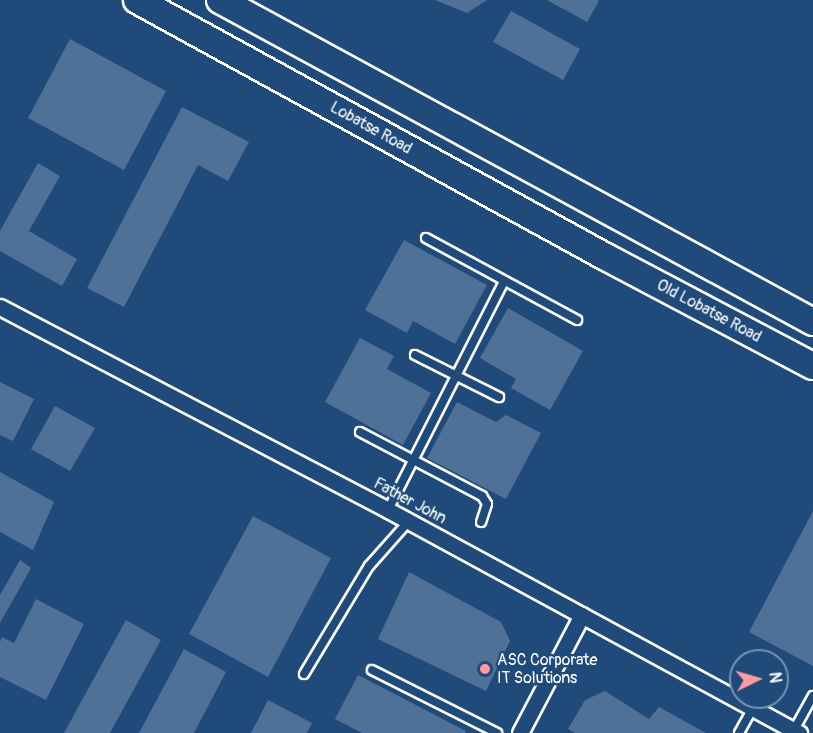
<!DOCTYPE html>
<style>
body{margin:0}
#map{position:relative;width:813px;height:733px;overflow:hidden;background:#1f4a7a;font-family:Pangolin,sans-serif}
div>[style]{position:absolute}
.building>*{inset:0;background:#507197}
.roads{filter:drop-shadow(2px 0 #fff) drop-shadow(-2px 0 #fff) drop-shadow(0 2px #fff) drop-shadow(0 -2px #fff)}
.service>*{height:8px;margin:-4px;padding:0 4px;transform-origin:4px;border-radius:4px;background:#1f4a7a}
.minor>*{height:15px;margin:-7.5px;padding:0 7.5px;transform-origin:7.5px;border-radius:7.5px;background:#1f4a7a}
.trunk>*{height:26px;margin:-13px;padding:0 13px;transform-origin:13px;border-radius:13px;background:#1f4a7a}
.dots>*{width:16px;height:16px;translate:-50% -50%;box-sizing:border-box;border:3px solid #1f4a7a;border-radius:50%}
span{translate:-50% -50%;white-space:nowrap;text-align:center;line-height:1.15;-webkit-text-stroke:4.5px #1f4a7a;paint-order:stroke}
.street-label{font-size:16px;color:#fff}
.poi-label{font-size:16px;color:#fff}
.left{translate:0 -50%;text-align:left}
.north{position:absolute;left:729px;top:649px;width:60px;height:60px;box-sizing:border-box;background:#1f4a7a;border:2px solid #7992af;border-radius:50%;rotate:85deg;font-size:16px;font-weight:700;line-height:24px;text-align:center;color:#fff}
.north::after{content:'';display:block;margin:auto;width:21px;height:27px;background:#ff9aa2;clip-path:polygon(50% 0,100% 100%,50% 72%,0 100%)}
</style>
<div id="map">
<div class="building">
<i style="clip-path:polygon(435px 0,487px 0,467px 13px)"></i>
<i style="clip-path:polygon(547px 0,597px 0,599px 1px,587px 22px)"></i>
<i style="clip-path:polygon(511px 11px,580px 49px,563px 80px,493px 42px)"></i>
<i style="clip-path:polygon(70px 39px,166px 91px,124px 170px,28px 118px)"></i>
<i style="clip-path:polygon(182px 107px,249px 142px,228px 181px,198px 165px,124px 307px,87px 288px)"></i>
<i style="clip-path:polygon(38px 163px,60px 176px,29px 231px,77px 259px,62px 286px,0 251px,0 231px)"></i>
<i style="clip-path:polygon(404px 240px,487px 285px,455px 344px,413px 321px,407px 333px,365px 310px)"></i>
<i style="clip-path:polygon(508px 308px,583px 351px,550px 410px,511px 388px,516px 379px,480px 358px)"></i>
<i style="clip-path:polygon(360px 338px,394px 356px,387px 369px,431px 393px,403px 445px,325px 402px)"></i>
<i style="clip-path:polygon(0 382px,34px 399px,13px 441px,0 435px)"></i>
<i style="clip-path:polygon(457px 402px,496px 422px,506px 415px,541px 433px,506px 499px,427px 458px)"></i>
<i style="clip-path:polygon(55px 406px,95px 428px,70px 471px,31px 449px)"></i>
<i style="clip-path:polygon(0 472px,54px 502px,33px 550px,0 532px)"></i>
<i style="clip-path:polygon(813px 511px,813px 666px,749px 632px)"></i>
<i style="clip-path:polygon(253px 516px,331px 558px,268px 677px,189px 634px)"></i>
<i style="clip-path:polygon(20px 560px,31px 568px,0 623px,0 595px)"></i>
<i style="clip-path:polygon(409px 572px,501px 622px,510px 641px,486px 691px,378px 639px)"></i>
<i style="clip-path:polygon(36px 599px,84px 624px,46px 700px,0 677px,0 642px,2px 637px,14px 643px)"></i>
<i style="clip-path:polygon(126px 620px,161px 640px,110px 733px,64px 733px)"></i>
<i style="clip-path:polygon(184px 649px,226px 672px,194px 733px,139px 733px)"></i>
<i style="clip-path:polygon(358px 675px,466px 731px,465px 733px,362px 733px,335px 719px)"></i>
<i style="clip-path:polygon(605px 691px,649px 719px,659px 707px,706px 733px,575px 733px,568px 729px,585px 700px)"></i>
<i style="clip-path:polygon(268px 700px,312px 723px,307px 733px,251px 733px)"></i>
</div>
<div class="roads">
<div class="service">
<i style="left:426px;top:238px;width:172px;rotate:28.5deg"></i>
<i style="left:415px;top:355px;width:94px;rotate:26.6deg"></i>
<i style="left:360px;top:432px;width:138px;rotate:27.7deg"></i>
<i style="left:482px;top:496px;width:9px;rotate:58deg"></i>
<i style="left:487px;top:504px;width:19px;rotate:108deg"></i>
<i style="left:388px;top:510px;width:257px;rotate:-63.1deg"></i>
<i style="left:372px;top:670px;width:140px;rotate:26.7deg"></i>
<i style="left:304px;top:674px;width:126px;rotate:-59deg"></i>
<i style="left:369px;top:566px;width:60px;rotate:-48.4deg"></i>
<i style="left:794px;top:730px;width:39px;rotate:-61deg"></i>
<i style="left:739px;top:733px;width:29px;rotate:-61deg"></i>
</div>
<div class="minor">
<i style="left:0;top:307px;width:438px;rotate:27.6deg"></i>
<i style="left:388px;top:510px;width:468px;rotate:28.5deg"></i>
<i style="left:520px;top:733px;width:133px;rotate:-62.3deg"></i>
</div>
<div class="trunk">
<i style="left:137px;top:0;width:533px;rotate:28.73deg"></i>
<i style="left:604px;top:256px;width:236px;rotate:27.8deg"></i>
<i style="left:220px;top:0;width:675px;rotate:28.5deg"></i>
</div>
</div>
<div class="dots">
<i style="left:485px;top:669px;background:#ff9aa2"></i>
</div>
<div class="street-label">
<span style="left:371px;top:128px;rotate:29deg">Lobatse Road</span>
<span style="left:709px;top:311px;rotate:28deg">Old Lobatse Road</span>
<span style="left:410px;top:501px;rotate:28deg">Father John</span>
</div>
<div class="poi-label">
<span class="left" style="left:497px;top:669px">ASC Corporate<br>IT Solutions</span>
</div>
<div class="north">N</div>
</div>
